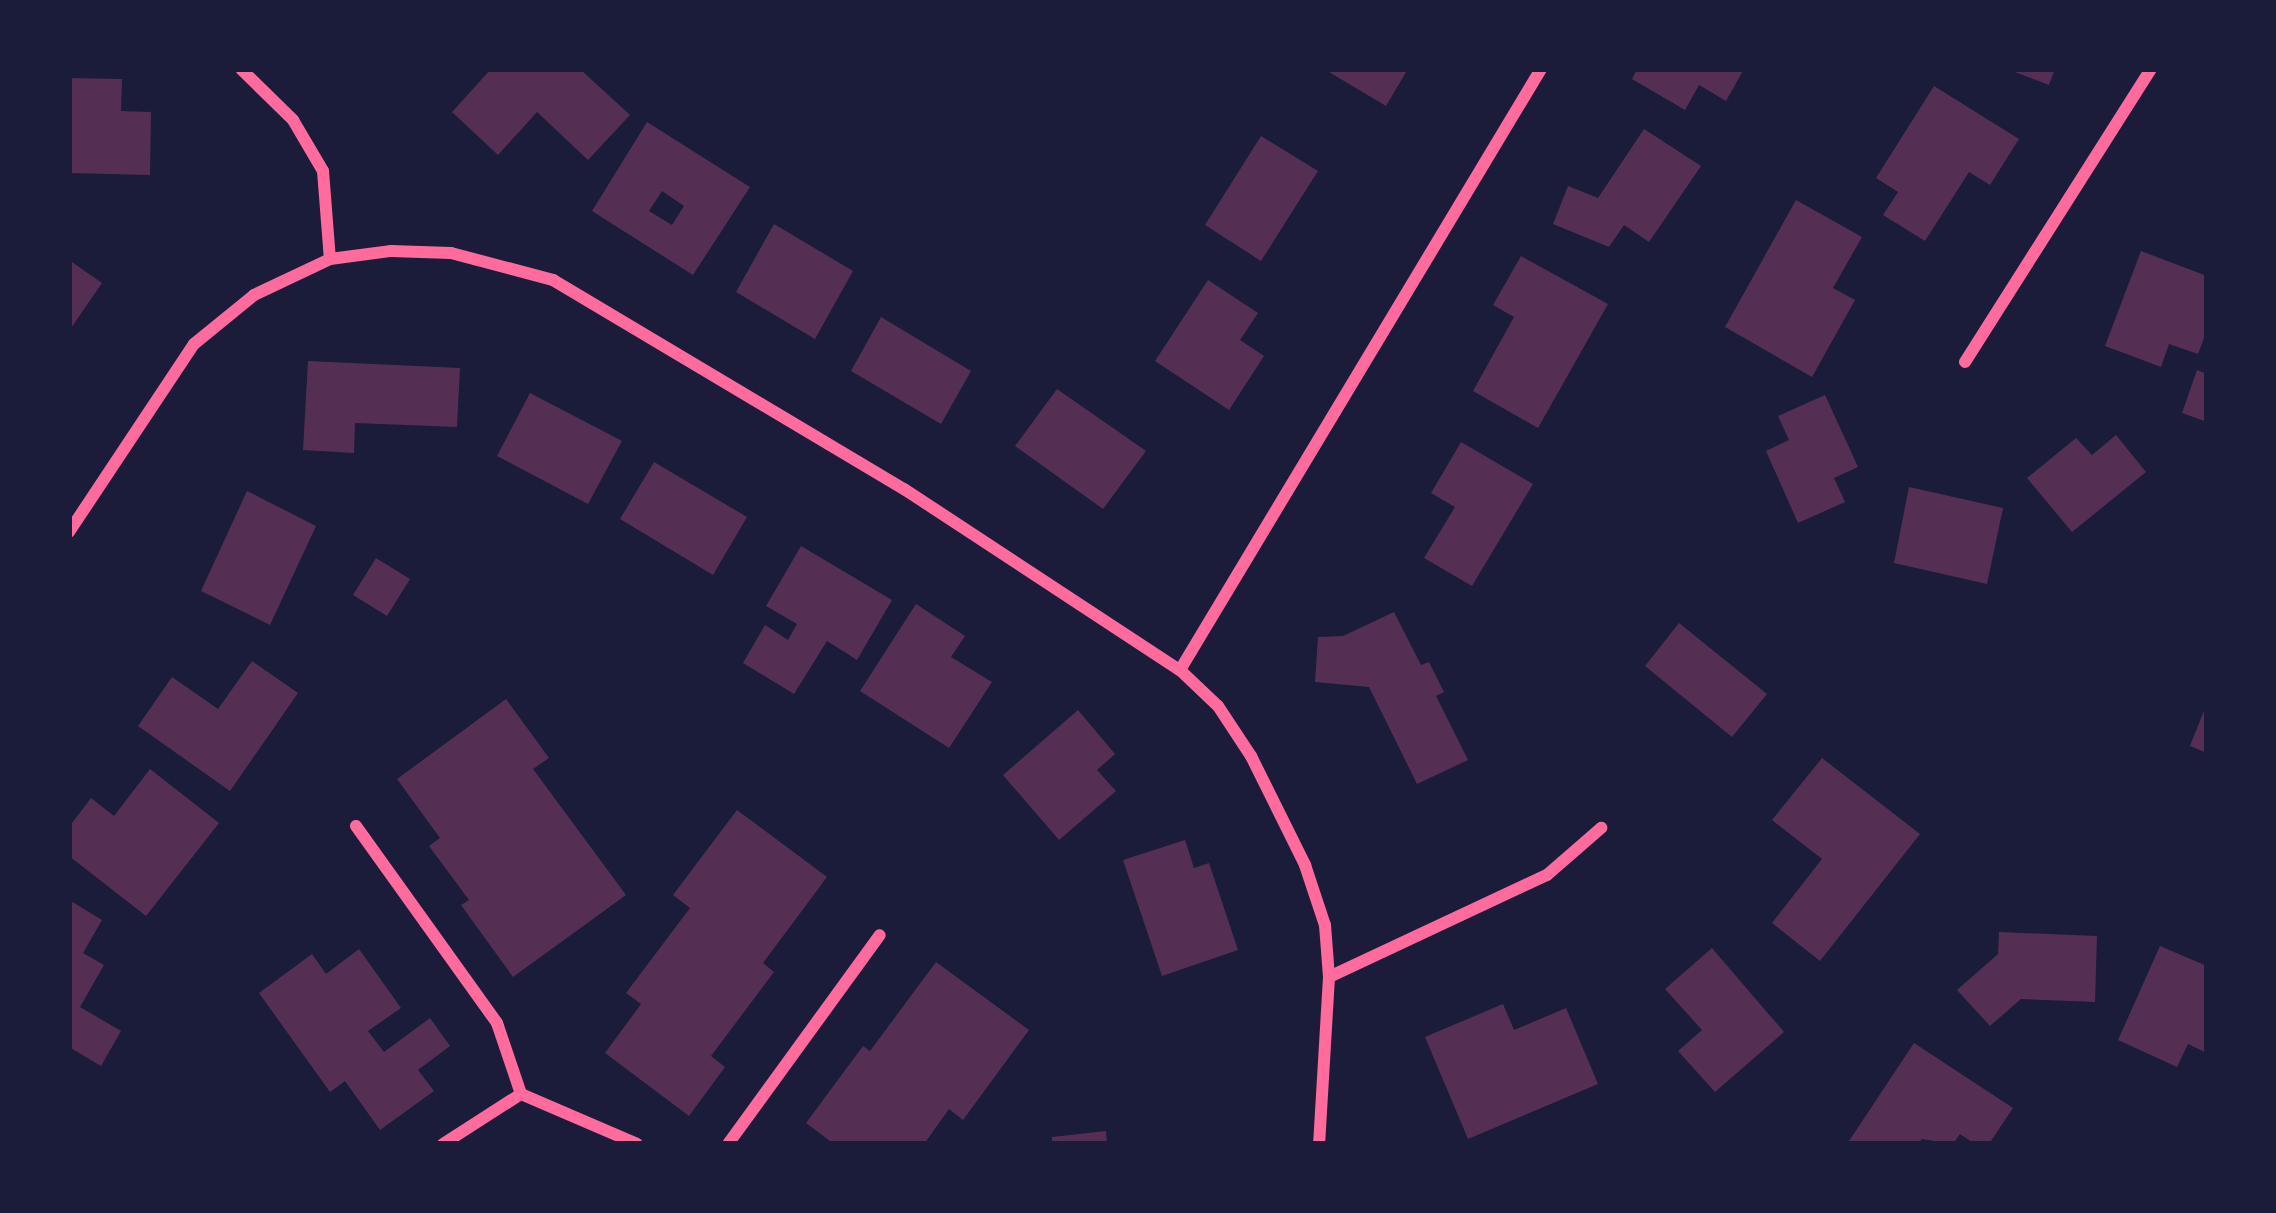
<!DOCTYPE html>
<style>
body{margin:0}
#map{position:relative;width:2276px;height:1213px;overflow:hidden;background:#1b1b3a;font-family:"Work Sans",sans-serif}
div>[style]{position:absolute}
.building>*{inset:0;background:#542f53}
.minor>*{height:12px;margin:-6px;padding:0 6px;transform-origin:6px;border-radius:6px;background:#ff6b9d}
span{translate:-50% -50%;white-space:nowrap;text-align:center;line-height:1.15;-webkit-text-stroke:10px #1b1b3a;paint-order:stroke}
.frame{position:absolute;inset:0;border:72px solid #1b1b3a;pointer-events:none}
</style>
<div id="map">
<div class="building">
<i style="clip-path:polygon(491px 69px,580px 69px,630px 115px,588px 160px,537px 112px,498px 155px,452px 112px)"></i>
<i style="clip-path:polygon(1324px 69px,1408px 69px,1386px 106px)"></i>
<i style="clip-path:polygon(1637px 69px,1744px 69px,1726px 101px,1699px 85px,1685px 110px,1632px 79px)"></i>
<i style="clip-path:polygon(2007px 69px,2055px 69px,2049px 85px)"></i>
<i style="clip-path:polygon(69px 78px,122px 79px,121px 111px,151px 112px,150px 175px,69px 173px)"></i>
<i style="clip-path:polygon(1934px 86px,2019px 139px,1990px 185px,1969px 172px,1925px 241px,1883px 215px,1898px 192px,1876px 178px)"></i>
<i style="clip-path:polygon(evenodd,647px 122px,750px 187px,693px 275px,592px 211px,647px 122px,662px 191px,684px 206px,672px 225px,649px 211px,662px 191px)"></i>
<i style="clip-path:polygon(1644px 129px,1701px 166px,1649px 242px,1624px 225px,1609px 247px,1553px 224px,1568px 186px,1598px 198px)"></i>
<i style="clip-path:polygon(1261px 136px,1318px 171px,1261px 261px,1205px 225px)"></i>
<i style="clip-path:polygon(1796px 200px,1862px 237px,1833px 288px,1855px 300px,1812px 377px,1725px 327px)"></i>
<i style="clip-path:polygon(774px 224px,853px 271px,815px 339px,736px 292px)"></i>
<i style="clip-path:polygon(2141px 251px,2207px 276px,2207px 330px,2198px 354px,2169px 344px,2161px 367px,2105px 346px)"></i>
<i style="clip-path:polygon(1521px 256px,1608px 304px,1538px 428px,1473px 391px,1514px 317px,1493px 305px)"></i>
<i style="clip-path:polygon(69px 260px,102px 283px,69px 331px)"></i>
<i style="clip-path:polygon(1208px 280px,1258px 313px,1240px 340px,1264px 356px,1229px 410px,1155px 361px)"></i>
<i style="clip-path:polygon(881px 317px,971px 371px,941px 424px,851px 371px)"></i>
<i style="clip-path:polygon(308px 361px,460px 368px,457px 427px,355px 423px,354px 453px,303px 450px)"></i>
<i style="clip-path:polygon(2197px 370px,2207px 374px,2207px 422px,2182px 413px)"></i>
<i style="clip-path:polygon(1057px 389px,1146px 451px,1103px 509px,1015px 446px)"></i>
<i style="clip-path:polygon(530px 393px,622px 441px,588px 504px,497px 456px)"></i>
<i style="clip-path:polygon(1825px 395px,1858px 467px,1834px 478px,1845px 502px,1798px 523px,1766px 451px,1789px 440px,1778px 416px)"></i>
<i style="clip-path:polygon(2116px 435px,2146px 472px,2072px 532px,2027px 478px,2076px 438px,2092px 455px)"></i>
<i style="clip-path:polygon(1461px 442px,1533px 484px,1472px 586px,1424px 558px,1455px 507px,1431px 493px)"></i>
<i style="clip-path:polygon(654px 462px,747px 517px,713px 575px,620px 519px)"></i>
<i style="clip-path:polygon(1909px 487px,2003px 508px,1987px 584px,1894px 563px)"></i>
<i style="clip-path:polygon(247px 491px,316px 526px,270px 625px,201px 591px)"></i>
<i style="clip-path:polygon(801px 546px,892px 600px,857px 660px,827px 641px,794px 694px,743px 663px,765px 625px,788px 640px,797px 624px,766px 606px)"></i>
<i style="clip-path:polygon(376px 558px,410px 579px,387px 616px,353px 595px)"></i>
<i style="clip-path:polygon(916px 604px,965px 636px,951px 657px,992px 682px,949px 748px,860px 691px)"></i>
<i style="clip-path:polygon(1394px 612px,1421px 665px,1429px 662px,1444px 692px,1436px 696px,1468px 760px,1417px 784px,1369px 687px,1315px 682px,1318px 637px,1343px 636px)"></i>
<i style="clip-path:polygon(1679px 623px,1767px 694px,1732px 737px,1645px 666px)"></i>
<i style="clip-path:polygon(252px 661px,298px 693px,230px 791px,138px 726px,172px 677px,218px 709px)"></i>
<i style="clip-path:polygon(506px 699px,549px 758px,533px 769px,626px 895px,513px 977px,461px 905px,469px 900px,429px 846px,440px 838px,397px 779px)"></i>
<i style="clip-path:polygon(2207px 703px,2207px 753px,2190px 746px)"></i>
<i style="clip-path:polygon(1078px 710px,1115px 754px,1097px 770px,1116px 791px,1059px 840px,1003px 775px)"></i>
<i style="clip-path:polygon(1822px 758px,1920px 834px,1820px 961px,1772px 923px,1822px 859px,1772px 820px)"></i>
<i style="clip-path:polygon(150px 769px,219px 823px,146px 916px,69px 856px,69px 827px,91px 798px,114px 816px)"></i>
<i style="clip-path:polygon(737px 810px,827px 877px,763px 963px,774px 972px,711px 1056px,725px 1067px,689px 1116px,605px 1053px,641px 1004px,626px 993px,690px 908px,673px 895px)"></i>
<i style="clip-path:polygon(1185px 840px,1194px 868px,1209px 863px,1238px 950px,1162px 976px,1123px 860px)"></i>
<i style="clip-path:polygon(69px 900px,102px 920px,83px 953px,104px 965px,80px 1007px,121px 1031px,101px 1066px,69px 1047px)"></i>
<i style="clip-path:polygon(1999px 932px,2097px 936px,2095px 1002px,2021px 999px,1990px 1026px,1957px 990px,1998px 954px)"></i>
<i style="clip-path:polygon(2160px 946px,2207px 966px,2207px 1053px,2188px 1044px,2177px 1067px,2118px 1040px)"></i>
<i style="clip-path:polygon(1712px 948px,1784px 1032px,1715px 1092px,1678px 1051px,1702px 1030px,1665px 989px)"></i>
<i style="clip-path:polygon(359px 949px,401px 1008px,368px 1031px,384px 1052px,430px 1018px,450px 1046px,418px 1070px,434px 1091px,380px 1130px,345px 1081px,330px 1092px,259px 993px,312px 954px,326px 974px)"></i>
<i style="clip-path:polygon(936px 962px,1029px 1030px,963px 1120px,949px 1109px,924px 1144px,834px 1144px,806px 1123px,863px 1046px,870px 1051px)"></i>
<i style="clip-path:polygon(1503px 1004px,1514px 1030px,1566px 1008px,1598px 1084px,1468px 1139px,1425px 1037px)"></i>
<i style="clip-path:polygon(1914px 1043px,2013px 1108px,1989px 1144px,1975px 1144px,1960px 1134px,1953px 1144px,1922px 1139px,1918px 1144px,1847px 1144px)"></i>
<i style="clip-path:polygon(1106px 1131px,1107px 1144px,1052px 1144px,1052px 1137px)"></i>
</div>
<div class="minor">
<i style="left:241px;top:69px;width:73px;rotate:44.4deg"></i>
<i style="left:293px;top:120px;width:59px;rotate:59.5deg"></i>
<i style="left:323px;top:171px;width:88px;rotate:85.5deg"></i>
<i style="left:330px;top:259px;width:62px;rotate:-7.5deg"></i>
<i style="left:391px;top:251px;width:60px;rotate:1.9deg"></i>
<i style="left:451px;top:253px;width:106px;rotate:14.8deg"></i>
<i style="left:553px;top:280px;width:409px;rotate:30.8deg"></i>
<i style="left:904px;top:489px;width:330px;rotate:33.3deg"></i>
<i style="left:1180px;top:670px;width:52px;rotate:43.5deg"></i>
<i style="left:1218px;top:706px;width:60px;rotate:56.6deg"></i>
<i style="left:1251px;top:756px;width:122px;rotate:63.6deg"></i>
<i style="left:1305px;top:865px;width:63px;rotate:71.6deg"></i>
<i style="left:1325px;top:925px;width:52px;rotate:85.6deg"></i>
<i style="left:1329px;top:977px;width:167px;rotate:93.4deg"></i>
<i style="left:1965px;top:362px;width:347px;rotate:-57.6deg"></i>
<i style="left:69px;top:532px;width:226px;rotate:-56.4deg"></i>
<i style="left:194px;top:344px;width:77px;rotate:-39.2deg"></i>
<i style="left:254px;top:295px;width:84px;rotate:-25.3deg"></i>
<i style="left:1180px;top:670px;width:701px;rotate:-59.01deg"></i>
<i style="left:356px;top:826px;width:242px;rotate:54.4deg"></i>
<i style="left:497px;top:1023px;width:75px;rotate:71.3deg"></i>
<i style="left:521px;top:1094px;width:126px;rotate:23.3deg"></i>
<i style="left:1329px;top:977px;width:241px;rotate:-25.1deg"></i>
<i style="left:1547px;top:875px;width:72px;rotate:-41deg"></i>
<i style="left:443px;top:1144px;width:93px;rotate:-32.7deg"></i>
<i style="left:728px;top:1144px;width:258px;rotate:-54deg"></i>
</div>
<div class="frame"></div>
</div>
